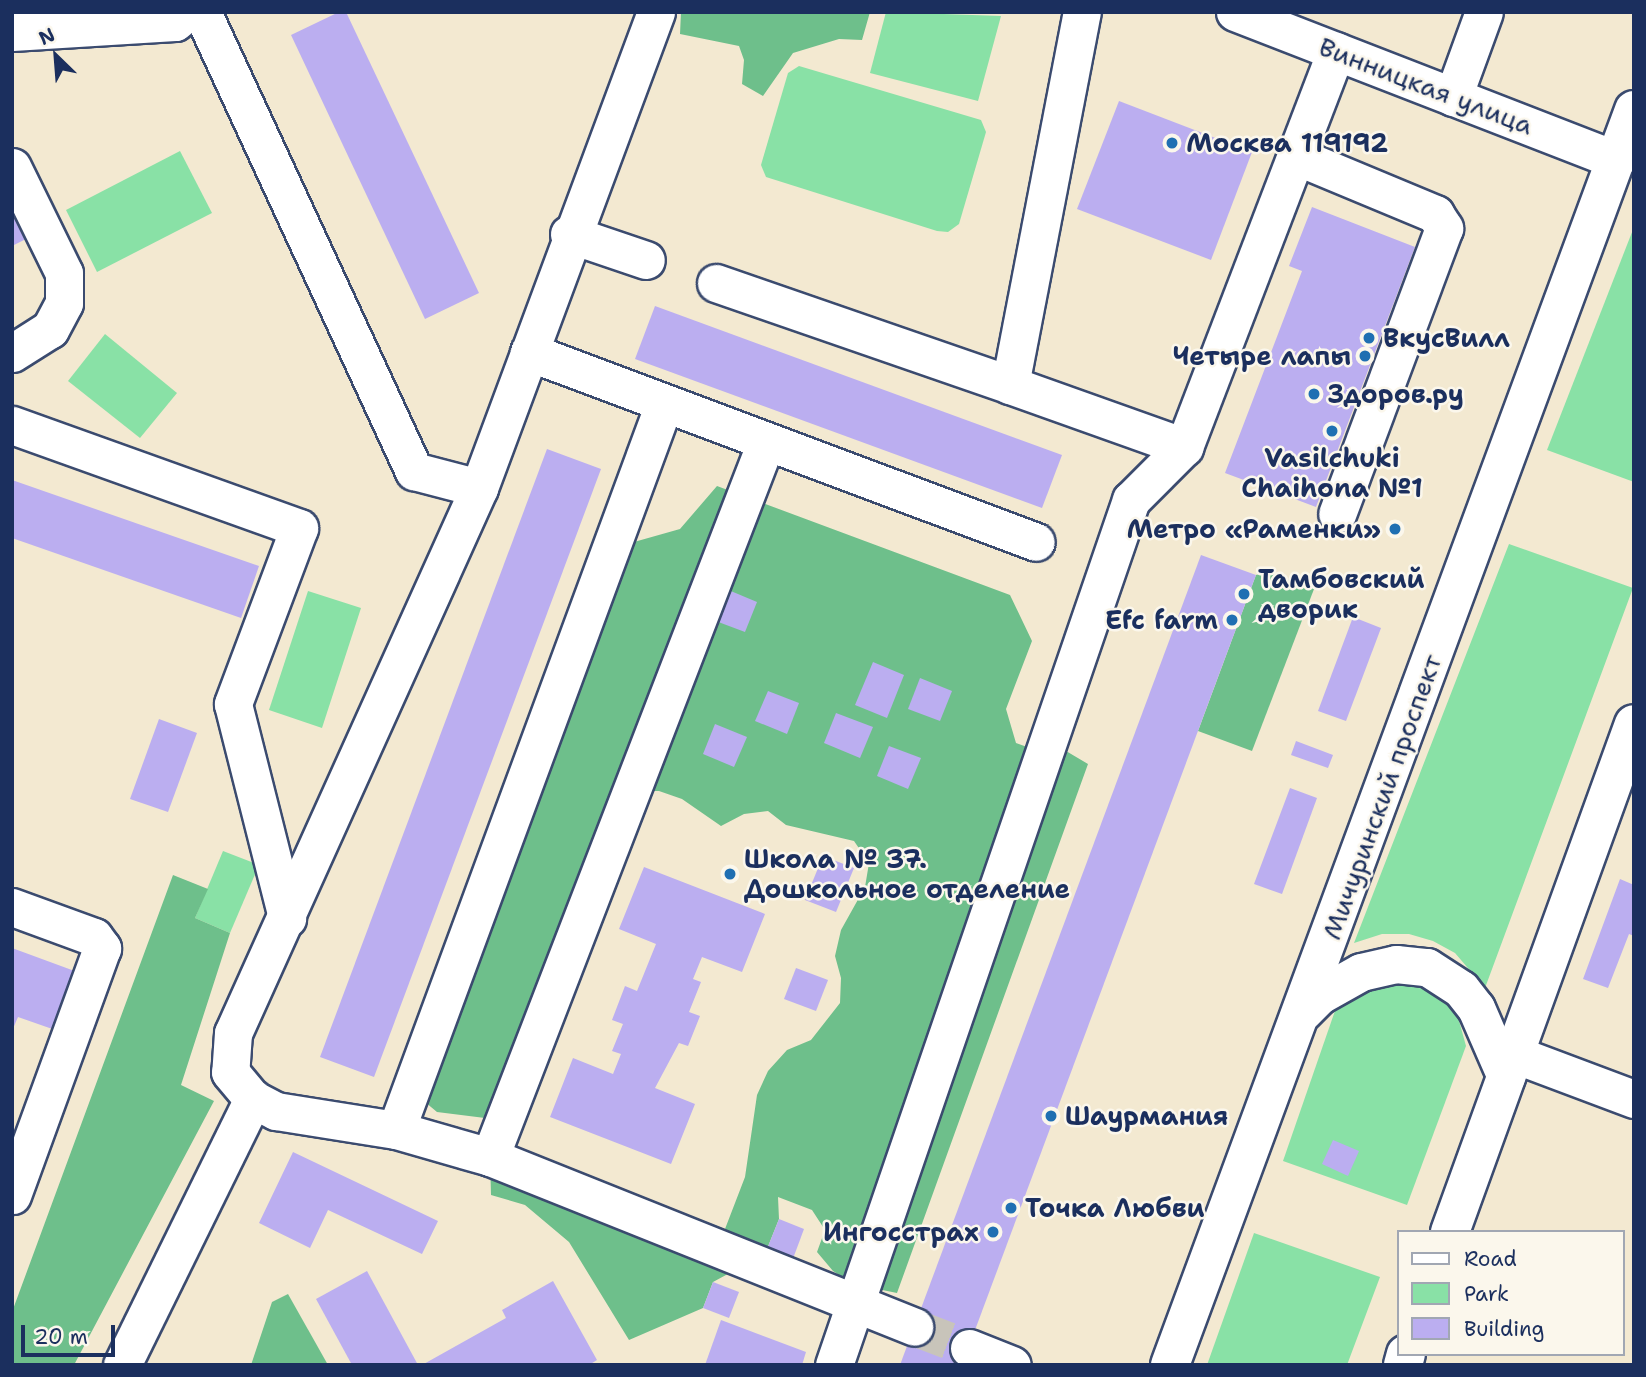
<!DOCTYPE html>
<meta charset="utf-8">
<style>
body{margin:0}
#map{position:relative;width:1646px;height:1377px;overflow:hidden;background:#f3e9d1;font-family:"Shantell Sans",sans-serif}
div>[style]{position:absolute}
.green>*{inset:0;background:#89e1a6}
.forest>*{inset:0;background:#6ebf8b}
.building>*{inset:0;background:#bbaef0}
.minor-tunnel>*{height:37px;margin-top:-18.5px;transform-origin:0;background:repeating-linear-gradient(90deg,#c8c4ba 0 37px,transparent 0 55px)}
.roads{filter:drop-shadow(2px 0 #3b4b6f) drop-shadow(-2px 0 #3b4b6f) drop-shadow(0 2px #3b4b6f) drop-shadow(0 -2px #3b4b6f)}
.minor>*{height:37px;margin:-18.5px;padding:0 18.5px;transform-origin:18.5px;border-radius:18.5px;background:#fff}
.major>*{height:38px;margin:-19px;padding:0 19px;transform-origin:19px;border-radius:19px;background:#fff}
.dots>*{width:19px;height:19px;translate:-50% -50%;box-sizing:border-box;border:4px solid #fbf7ec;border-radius:50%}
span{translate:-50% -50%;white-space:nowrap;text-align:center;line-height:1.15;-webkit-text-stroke:5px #fbf7ec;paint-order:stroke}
.street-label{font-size:26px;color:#1b2f5e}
.poi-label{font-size:26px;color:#1b2f5e;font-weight:700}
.left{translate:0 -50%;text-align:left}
.right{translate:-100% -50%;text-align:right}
.frame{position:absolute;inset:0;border:14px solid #1b2f5e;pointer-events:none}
.legend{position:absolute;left:1397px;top:1230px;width:228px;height:126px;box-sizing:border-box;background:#fbf7ec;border:2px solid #a1a7b3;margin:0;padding:9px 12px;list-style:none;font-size:21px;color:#1b2f5e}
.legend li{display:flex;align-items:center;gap:14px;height:35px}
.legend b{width:35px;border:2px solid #a1a7b3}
.north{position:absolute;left:21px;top:21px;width:70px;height:70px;-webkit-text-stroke:5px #fbf7ec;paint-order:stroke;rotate:335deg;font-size:19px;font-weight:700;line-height:28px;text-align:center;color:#1b2f5e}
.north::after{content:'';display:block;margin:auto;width:24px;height:32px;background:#1b2f5e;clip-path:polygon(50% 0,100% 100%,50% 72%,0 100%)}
.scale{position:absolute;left:21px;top:1325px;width:94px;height:32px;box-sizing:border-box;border:4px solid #1b2f5e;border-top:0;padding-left:9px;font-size:21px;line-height:24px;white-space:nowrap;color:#1b2f5e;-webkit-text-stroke:5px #fbf7ec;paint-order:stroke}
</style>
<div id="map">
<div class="green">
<i style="clip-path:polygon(886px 12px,1001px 16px,978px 101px,870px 73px)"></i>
<i style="clip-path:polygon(799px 66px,981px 120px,986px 132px,959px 224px,948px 232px,937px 231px,766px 177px,761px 165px,788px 73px)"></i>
<i style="clip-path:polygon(180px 151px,212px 213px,97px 272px,66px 210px)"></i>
<i style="clip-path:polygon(1634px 227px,1634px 482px,1547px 450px)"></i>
<i style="clip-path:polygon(105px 334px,177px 393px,140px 438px,68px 381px)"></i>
<i style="clip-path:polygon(1509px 544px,1633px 588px,1485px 988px,1455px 953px,1433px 941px,1409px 934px,1382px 934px,1354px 943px)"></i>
<i style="clip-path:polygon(308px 591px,361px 608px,322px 728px,269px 710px)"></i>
<i style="clip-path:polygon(223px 851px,259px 865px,230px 933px,195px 918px)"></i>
<i style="clip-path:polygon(1399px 979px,1441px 996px,1458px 1017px,1466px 1046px,1407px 1205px,1283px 1161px,1337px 1005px,1353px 991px)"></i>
<i style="clip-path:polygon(1254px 1233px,1380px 1277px,1347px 1365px,1207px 1365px)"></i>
</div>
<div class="forest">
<i style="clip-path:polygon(681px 12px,870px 12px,862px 40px,839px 39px,793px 53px,763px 96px,742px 84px,744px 60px,739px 46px,680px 34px)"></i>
<i style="clip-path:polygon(717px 486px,1010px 595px,1032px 641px,1006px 709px,1016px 743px,1041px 752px,1066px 751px,1088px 764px,897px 1293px,853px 1284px,833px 1271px,817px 1252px,825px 1230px,812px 1210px,778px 1197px,779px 1219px,765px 1254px,713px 1282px,703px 1308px,629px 1340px,569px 1242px,525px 1205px,491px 1195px,490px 1157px,496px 1141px,725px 1229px,745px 1177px,757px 1095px,768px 1071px,787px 1050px,811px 1040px,840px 1003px,841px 978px,835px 956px,841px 930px,865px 887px,869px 863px,854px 841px,786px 825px,768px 811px,744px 814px,721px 826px,682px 799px,659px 791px,634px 791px,498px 1111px,485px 1118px,437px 1112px,419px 1097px,618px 561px,634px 542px,680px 529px)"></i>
<i style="clip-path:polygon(1267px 572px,1314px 589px,1252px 751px,1198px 731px,1256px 575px)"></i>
<i style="clip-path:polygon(173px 875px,208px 889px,195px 918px,230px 933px,181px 1085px,214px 1101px,74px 1365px,12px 1365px,12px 1312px)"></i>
<i style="clip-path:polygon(288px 1294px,328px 1365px,251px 1365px,272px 1302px)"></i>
</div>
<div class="building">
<i style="clip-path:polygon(339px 12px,346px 12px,479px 293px,425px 319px,291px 35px)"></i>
<i style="clip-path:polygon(1119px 101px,1252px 152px,1211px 260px,1077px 209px)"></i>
<i style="clip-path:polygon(12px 197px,32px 236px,12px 246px)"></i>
<i style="clip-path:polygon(1312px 207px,1415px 247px,1316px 507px,1225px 473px,1302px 271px,1289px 266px)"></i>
<i style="clip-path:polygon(655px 306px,1062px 455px,1042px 508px,635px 359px)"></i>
<i style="clip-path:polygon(547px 449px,601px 469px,374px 1077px,320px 1057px)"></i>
<i style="clip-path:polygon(12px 480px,259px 566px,241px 618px,12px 538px)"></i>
<i style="clip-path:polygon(1201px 555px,1256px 575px,962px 1365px,900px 1365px)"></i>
<i style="clip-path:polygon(726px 589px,757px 602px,745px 632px,713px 620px)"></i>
<i style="clip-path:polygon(1353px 617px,1381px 628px,1346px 721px,1318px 711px)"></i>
<i style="clip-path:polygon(873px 662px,904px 675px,887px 718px,855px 705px)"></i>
<i style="clip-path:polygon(920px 678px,952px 691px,940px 721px,908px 709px)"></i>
<i style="clip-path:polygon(768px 691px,799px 703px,787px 734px,755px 721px)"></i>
<i style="clip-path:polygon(836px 713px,873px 727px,860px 758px,824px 743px)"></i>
<i style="clip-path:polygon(159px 719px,197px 733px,168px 812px,130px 799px)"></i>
<i style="clip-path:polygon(715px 724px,747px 737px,734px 767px,703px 754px)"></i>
<i style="clip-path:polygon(1296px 741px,1333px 755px,1328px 768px,1291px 755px)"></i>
<i style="clip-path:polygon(889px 746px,921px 758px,908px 789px,877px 776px)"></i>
<i style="clip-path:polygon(1290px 788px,1317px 798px,1282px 894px,1254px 884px)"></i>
<i style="clip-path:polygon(823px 856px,854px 868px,836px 912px,805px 900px)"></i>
<i style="clip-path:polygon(644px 867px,765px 914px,742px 972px,702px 957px,693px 979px,701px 982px,689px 1012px,700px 1016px,688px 1046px,679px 1043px,655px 1088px,695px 1104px,671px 1164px,550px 1117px,573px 1058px,613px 1074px,621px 1054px,612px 1051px,623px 1024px,612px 1020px,625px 986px,637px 991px,656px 944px,619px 929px)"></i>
<i style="clip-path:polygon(1620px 879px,1634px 885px,1634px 936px,1629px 934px,1608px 988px,1583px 979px)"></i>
<i style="clip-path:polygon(12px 948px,80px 973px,58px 1031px,18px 1017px,12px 1031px)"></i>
<i style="clip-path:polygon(796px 968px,828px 980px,816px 1011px,784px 999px)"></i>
<i style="clip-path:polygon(1333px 1140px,1359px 1151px,1348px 1176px,1322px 1164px)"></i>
<i style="clip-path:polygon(293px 1152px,438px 1221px,422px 1254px,328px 1210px,310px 1248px,259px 1223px)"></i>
<i style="clip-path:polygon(779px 1219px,804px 1229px,791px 1264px,765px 1254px)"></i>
<i style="clip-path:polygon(367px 1271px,418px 1365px,352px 1365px,316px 1299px)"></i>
<i style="clip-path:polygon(553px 1281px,597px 1360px,589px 1365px,422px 1365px,506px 1318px,502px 1310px)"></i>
<i style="clip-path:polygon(713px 1282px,739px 1292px,729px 1318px,703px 1308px)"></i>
<i style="clip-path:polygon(721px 1320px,806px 1352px,802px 1365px,705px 1365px)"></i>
</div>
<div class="minor-tunnel">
<i style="left:914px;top:1327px;width:59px;rotate:20.9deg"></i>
</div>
<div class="roads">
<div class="minor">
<i style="left:202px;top:12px;width:506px;rotate:65.21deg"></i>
<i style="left:414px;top:471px;width:67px;rotate:14.7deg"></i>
<i style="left:656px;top:12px;width:508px;rotate:110.4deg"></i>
<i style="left:479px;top:488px;width:598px;rotate:114.29deg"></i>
<i style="left:233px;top:1033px;width:39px;rotate:94deg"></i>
<i style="left:230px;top:1072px;width:35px;rotate:50deg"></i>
<i style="left:253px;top:1099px;width:26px;rotate:28deg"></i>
<i style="left:276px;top:1111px;width:121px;rotate:9deg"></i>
<i style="left:396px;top:1130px;width:98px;rotate:16deg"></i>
<i style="left:490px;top:1157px;width:457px;rotate:21.8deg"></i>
<i style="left:1235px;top:12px;width:409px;rotate:21.2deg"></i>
<i style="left:12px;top:32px;width:163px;rotate:-3.5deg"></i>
<i style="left:175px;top:22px;width:16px;rotate:-40deg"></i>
<i style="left:1453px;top:97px;width:90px;rotate:-70deg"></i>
<i style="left:1296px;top:156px;width:151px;rotate:22.6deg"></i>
<i style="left:1435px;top:214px;width:17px;rotate:57deg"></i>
<i style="left:1444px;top:228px;width:305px;rotate:110.5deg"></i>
<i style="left:12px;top:167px;width:118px;rotate:63.9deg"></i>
<i style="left:64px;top:273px;width:30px;rotate:90deg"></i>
<i style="left:64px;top:303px;width:30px;rotate:118deg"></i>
<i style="left:50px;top:329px;width:45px;rotate:147.7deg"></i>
<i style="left:569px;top:234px;width:81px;rotate:18.7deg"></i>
<i style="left:716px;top:283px;width:311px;rotate:19.1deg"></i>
<i style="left:1010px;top:385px;width:380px;rotate:-79.1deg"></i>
<i style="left:529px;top:352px;width:541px;rotate:20.54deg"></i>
<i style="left:1010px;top:385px;width:185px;rotate:19.6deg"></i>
<i style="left:1184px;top:447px;width:424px;rotate:-69deg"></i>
<i style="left:12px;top:425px;width:305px;rotate:19.7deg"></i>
<i style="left:299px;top:528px;width:188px;rotate:110.6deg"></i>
<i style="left:233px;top:704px;width:221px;rotate:75.8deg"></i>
<i style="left:12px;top:907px;width:87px;rotate:20.1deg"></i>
<i style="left:94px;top:937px;width:14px;rotate:54deg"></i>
<i style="left:102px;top:948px;width:263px;rotate:110deg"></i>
<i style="left:1303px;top:1012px;width:24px;rotate:-45deg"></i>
<i style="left:1320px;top:995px;width:47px;rotate:-29.3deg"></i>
<i style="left:1361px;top:972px;width:36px;rotate:-13deg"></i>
<i style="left:1396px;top:964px;width:31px;rotate:6deg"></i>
<i style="left:1427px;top:967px;width:40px;rotate:32.9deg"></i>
<i style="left:1461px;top:989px;width:24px;rotate:52deg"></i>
<i style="left:1476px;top:1008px;width:75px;rotate:66.5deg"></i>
<i style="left:1514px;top:1054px;width:128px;rotate:20.6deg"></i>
<i style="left:396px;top:1130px;width:774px;rotate:-69.74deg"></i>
<i style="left:490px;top:1157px;width:766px;rotate:-68.89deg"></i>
<i style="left:969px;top:1348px;width:46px;rotate:21.6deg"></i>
<i style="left:122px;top:1365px;width:297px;rotate:-63.8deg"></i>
<i style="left:834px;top:1365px;width:915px;rotate:-71.05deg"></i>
<i style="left:1131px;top:500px;width:75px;rotate:-45deg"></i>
</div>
<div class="major">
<i style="left:1450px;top:1232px;width:540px;rotate:-70.09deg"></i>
<i style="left:1170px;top:1365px;width:1338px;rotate:-69.71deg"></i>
<i style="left:1403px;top:1365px;width:11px;rotate:-75deg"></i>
</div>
</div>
<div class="dots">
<i style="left:1172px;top:143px;background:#1f6fb2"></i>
<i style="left:1369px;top:338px;background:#1f6fb2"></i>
<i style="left:1365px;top:356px;background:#1f6fb2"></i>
<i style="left:1314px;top:394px;background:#1f6fb2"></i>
<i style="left:1332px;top:431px;background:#1f6fb2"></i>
<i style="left:1395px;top:529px;background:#1f6fb2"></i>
<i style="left:1244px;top:594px;background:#1f6fb2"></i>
<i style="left:1232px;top:620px;background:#1f6fb2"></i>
<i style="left:730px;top:874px;background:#1f6fb2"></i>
<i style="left:1051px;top:1116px;background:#1f6fb2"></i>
<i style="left:1011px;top:1208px;background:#1f6fb2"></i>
<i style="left:993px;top:1232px;background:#1f6fb2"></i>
</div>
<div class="street-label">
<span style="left:1426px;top:86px;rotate:21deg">Винницкая улица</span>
<span style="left:1382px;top:797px;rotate:-70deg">Мичуринский проспект</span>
</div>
<div class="poi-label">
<span class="left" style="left:1186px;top:143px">Москва 119192</span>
<span class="left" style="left:1383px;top:338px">ВкусВилл</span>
<span class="right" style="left:1351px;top:356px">Четыре лапы</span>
<span class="left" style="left:1328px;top:394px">Здоров.ру</span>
<span style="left:1332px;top:473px">Vasilchuki<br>Chaihona №1</span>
<span class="right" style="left:1381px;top:529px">Метро «Раменки»</span>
<span class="left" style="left:1258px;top:594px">Тамбовский<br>дворик</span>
<span class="right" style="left:1218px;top:620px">Efc farm</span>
<span class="left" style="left:744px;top:874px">Школа № 37.<br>Дошкольное отделение</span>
<span class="left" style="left:1065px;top:1116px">Шаурмания</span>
<span class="left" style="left:1025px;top:1208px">Точка Любви</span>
<span class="right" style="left:979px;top:1232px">Ингосстрах</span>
</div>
<div class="frame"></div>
<ul class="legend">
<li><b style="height:9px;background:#fff"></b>Road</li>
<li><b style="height:19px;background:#89e1a6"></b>Park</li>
<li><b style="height:19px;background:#bbaef0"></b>Building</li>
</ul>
<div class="north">N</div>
<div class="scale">20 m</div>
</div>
